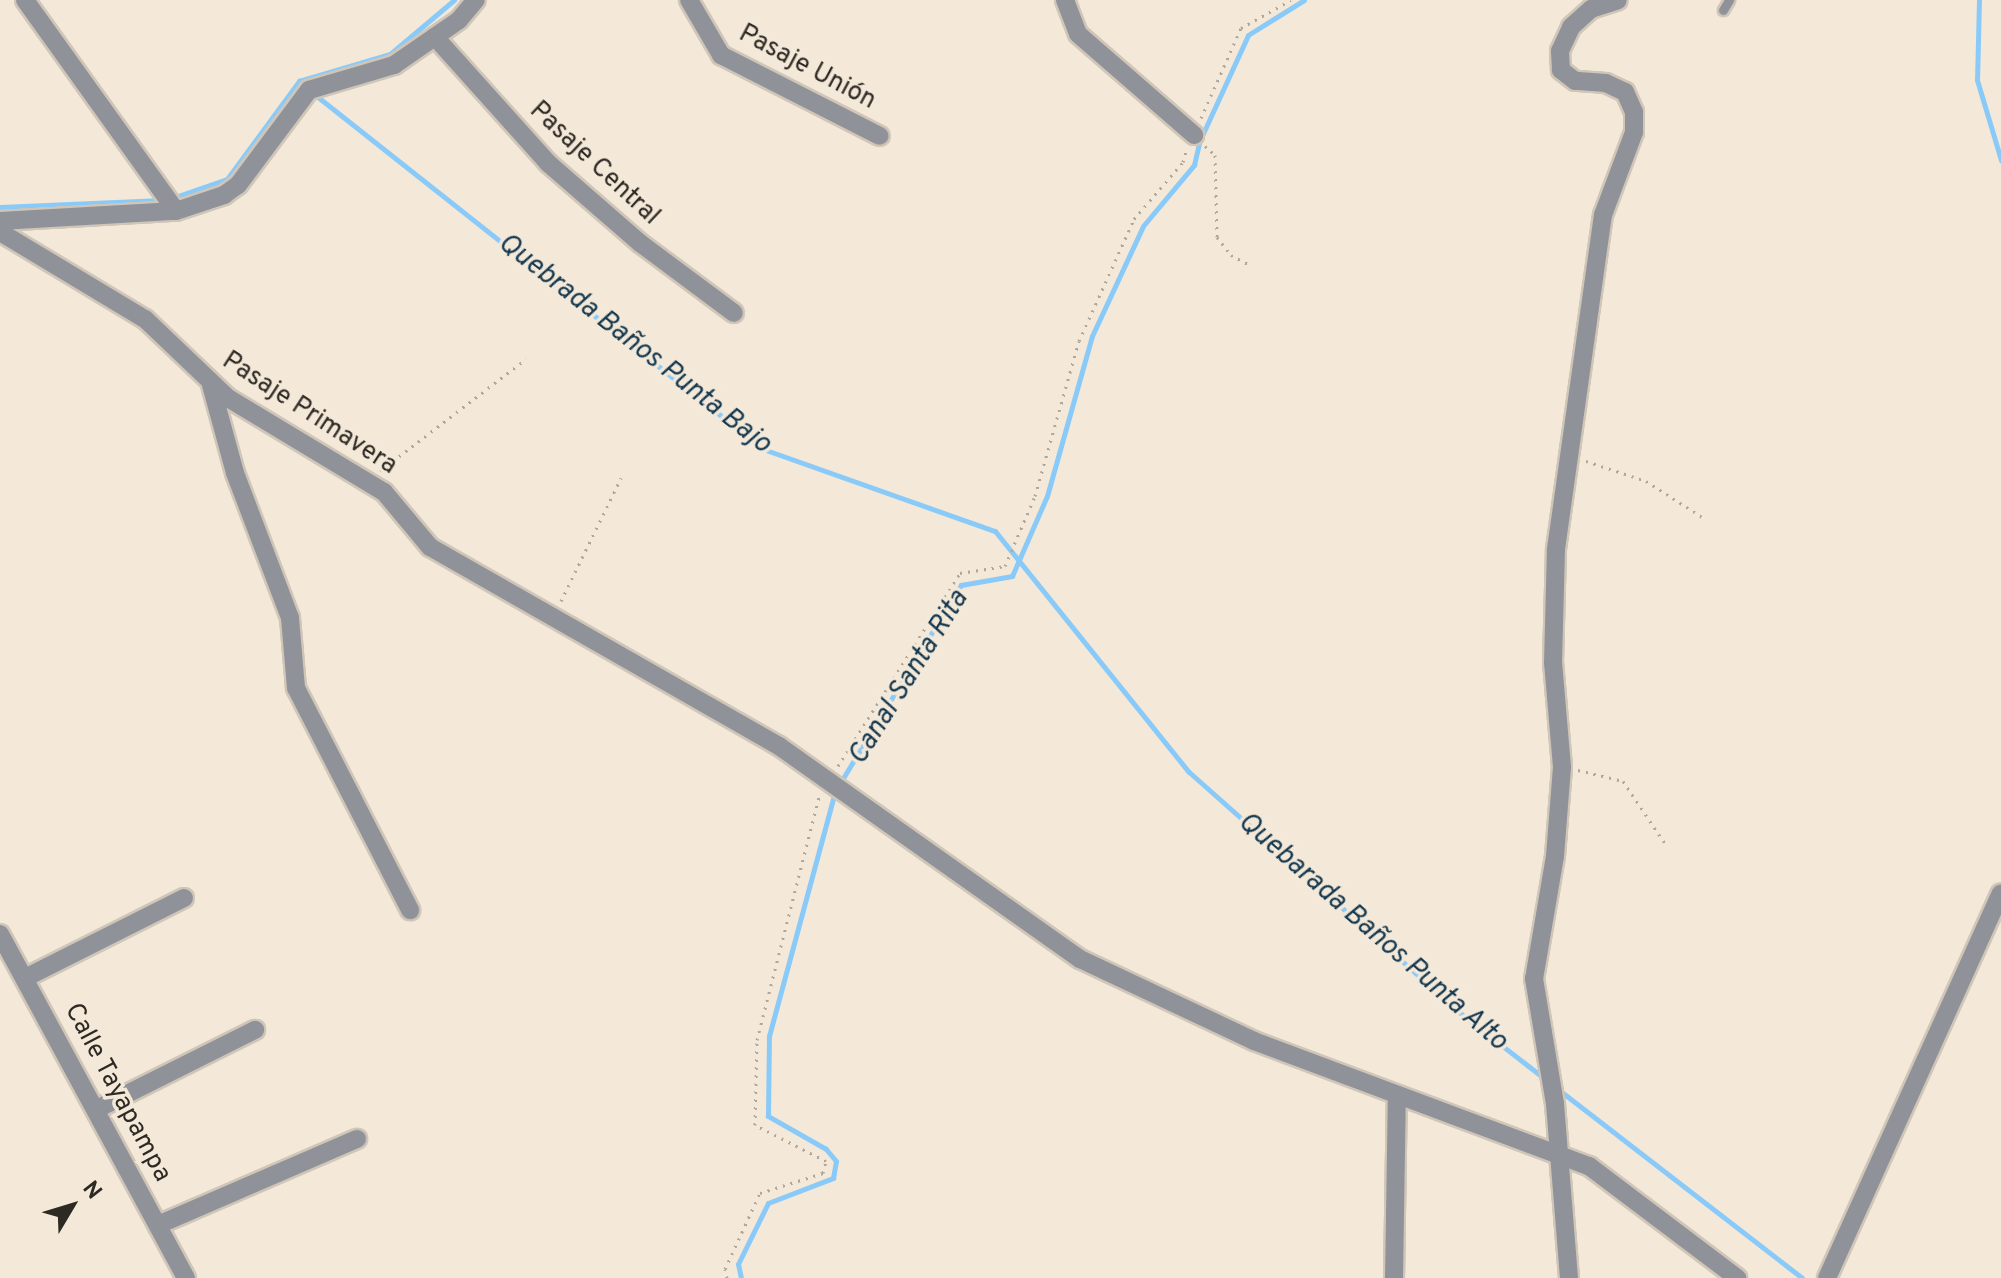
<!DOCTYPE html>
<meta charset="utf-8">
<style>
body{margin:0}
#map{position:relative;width:2001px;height:1278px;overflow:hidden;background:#f4e9d9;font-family:Overpass,sans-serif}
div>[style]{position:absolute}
.stream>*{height:5px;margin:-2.5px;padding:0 2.5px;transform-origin:2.5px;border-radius:2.5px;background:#8acaf8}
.path>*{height:3px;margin-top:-1.5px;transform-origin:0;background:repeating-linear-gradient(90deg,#afa79a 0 2px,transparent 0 8px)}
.roads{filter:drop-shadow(2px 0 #d0c6b8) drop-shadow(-2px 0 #d0c6b8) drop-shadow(0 2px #d0c6b8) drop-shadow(0 -2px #d0c6b8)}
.lane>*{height:9px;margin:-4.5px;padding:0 4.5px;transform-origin:4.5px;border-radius:4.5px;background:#90929a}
.street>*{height:18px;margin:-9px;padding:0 9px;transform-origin:9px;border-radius:9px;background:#90929a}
span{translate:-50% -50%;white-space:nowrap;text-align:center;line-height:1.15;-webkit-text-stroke:7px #f4e9d9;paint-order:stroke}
.street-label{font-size:26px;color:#2d2923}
.water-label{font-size:28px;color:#15384f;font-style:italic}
.north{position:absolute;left:32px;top:1166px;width:80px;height:80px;-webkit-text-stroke:6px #f4e9d9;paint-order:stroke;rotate:52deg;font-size:22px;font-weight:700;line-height:32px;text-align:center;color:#2d2923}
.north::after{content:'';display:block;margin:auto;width:28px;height:36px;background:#2d2923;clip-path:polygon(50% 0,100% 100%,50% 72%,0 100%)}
</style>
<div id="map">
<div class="stream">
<i style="left:1979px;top:0;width:80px;rotate:91.4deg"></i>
<i style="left:1977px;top:80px;width:84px;rotate:73.3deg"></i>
<i style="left:314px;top:94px;width:572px;rotate:38.33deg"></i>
<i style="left:763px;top:449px;width:246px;rotate:19.5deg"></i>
<i style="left:995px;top:531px;width:309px;rotate:51.2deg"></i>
<i style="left:1189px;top:772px;width:363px;rotate:41.6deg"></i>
<i style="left:1460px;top:1013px;width:108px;rotate:37.8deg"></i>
<i style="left:172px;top:198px;width:58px;rotate:-19.1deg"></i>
<i style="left:227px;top:179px;width:122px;rotate:-53.7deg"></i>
<i style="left:299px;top:81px;width:95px;rotate:-16.5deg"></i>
<i style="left:390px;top:54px;width:84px;rotate:-40.2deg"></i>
<i style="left:0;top:207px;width:162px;rotate:-2.5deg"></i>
<i style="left:840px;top:783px;width:232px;rotate:-58.6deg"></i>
<i style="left:961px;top:585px;width:52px;rotate:-10deg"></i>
<i style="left:1012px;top:576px;width:87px;rotate:-66.4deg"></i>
<i style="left:1047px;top:496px;width:166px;rotate:-74.3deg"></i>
<i style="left:1092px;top:336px;width:121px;rotate:-65.1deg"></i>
<i style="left:1143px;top:226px;width:80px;rotate:-50.1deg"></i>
<i style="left:1194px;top:165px;width:26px;rotate:-77deg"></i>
<i style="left:1200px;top:140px;width:115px;rotate:-65.4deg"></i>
<i style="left:1248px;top:35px;width:66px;rotate:-32deg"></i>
<i style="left:1559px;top:1090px;width:307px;rotate:37.7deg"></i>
<i style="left:741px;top:1278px;width:14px;rotate:-102deg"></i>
<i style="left:738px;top:1264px;width:68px;rotate:-63.8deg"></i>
<i style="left:768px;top:1203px;width:70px;rotate:-21deg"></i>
<i style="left:833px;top:1178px;width:17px;rotate:-80deg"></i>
<i style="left:836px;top:1161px;width:16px;rotate:-130deg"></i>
<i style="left:826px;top:1149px;width:67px;rotate:-150.4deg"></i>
<i style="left:768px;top:1116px;width:80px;rotate:-89.3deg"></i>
<i style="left:769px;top:1036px;width:254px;rotate:-74.9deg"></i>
</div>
<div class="path">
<i style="left:1201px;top:118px;width:98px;rotate:-66deg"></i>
<i style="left:1241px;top:28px;width:57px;rotate:-29.2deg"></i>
<i style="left:1205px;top:146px;width:13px;rotate:42deg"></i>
<i style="left:1215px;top:155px;width:82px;rotate:88.6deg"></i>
<i style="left:1217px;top:237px;width:23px;rotate:52deg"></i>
<i style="left:1231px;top:255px;width:19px;rotate:28deg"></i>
<i style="left:1586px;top:461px;width:63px;rotate:18.4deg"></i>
<i style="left:1646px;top:481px;width:67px;rotate:32.7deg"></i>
<i style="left:380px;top:471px;width:184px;rotate:-37.5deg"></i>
<i style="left:561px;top:601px;width:137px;rotate:-64deg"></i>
<i style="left:838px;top:766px;width:228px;rotate:-57.7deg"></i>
<i style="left:960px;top:573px;width:46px;rotate:-8.8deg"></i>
<i style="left:1005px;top:566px;width:76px;rotate:-66.8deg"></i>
<i style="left:1035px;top:496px;width:161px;rotate:-74.2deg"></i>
<i style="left:1079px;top:341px;width:134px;rotate:-65.7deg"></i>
<i style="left:1134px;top:219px;width:75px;rotate:-49.3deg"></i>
<i style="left:1183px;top:162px;width:11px;rotate:-75deg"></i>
<i style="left:1578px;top:770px;width:46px;rotate:13.7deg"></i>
<i style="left:1623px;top:781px;width:77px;rotate:56.1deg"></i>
<i style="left:727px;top:1278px;width:9px;rotate:-103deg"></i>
<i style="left:725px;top:1269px;width:84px;rotate:-65.3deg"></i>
<i style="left:760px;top:1193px;width:66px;rotate:-17.6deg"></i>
<i style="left:823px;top:1173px;width:12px;rotate:-76deg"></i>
<i style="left:826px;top:1161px;width:80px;rotate:-153.1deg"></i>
<i style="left:755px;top:1125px;width:85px;rotate:-88.7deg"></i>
<i style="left:757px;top:1040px;width:251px;rotate:-75.7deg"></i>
</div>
<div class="roads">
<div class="lane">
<i style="left:1723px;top:10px;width:12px;rotate:-59deg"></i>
</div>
<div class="street">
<i style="left:25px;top:0;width:259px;rotate:54.4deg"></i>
<i style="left:689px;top:0;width:64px;rotate:59.8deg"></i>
<i style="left:721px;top:55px;width:178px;rotate:27deg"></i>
<i style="left:1065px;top:0;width:36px;rotate:69deg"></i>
<i style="left:1078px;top:34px;width:154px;rotate:41deg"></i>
<i style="left:435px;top:37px;width:169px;rotate:48.1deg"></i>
<i style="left:548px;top:163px;width:122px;rotate:41deg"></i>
<i style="left:640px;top:243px;width:117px;rotate:36.7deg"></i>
<i style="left:0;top:221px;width:176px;rotate:-3.3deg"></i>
<i style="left:176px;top:211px;width:51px;rotate:-18.4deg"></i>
<i style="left:224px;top:195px;width:17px;rotate:-36deg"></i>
<i style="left:238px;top:185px;width:119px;rotate:-53.2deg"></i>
<i style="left:309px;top:90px;width:89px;rotate:-16.4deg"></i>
<i style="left:394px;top:65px;width:79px;rotate:-34.7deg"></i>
<i style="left:459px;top:20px;width:26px;rotate:-50deg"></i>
<i style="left:0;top:232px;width:169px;rotate:31deg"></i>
<i style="left:145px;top:319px;width:115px;rotate:43.6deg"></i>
<i style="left:228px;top:398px;width:182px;rotate:31.1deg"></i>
<i style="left:384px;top:492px;width:72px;rotate:50.1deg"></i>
<i style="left:430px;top:547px;width:402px;rotate:29.7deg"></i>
<i style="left:779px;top:746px;width:369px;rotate:35.3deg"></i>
<i style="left:1080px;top:959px;width:192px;rotate:25.2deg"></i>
<i style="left:1254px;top:1041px;width:358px;rotate:20.5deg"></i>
<i style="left:1589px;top:1166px;width:186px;rotate:37.1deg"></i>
<i style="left:211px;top:385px;width:91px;rotate:74.7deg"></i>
<i style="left:235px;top:473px;width:155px;rotate:69.2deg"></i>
<i style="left:290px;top:618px;width:70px;rotate:85.1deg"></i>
<i style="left:296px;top:688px;width:250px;rotate:62.8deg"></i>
<i style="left:0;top:934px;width:391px;rotate:61.6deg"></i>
<i style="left:25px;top:978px;width:178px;rotate:-26.7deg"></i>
<i style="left:97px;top:1109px;width:177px;rotate:-26.6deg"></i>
<i style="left:158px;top:1225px;width:217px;rotate:-23.4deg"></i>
<i style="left:1394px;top:1278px;width:183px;rotate:-89.1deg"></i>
<i style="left:1569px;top:1278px;width:175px;rotate:-94.6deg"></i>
<i style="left:1555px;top:1104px;width:127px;rotate:-99.5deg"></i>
<i style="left:1534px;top:979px;width:125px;rotate:-80.3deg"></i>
<i style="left:1555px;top:856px;width:89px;rotate:-85.5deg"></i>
<i style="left:1562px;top:767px;width:104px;rotate:-94.9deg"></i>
<i style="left:1553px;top:663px;width:114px;rotate:-88.5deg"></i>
<i style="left:1556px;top:549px;width:337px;rotate:-82deg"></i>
<i style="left:1603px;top:215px;width:89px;rotate:-69.5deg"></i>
<i style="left:1634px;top:132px;width:20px;rotate:-90deg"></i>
<i style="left:1634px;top:112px;width:22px;rotate:-114deg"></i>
<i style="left:1625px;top:92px;width:21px;rotate:-155deg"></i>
<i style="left:1606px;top:83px;width:31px;rotate:-176deg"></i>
<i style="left:1575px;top:81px;width:18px;rotate:-142deg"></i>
<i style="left:1561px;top:70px;width:19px;rotate:-93deg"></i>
<i style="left:1560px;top:51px;width:26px;rotate:-65deg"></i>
<i style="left:1571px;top:27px;width:27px;rotate:-42deg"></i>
<i style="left:1591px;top:9px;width:28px;rotate:-18deg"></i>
<i style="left:1827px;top:1278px;width:422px;rotate:-65.7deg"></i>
</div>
</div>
<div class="street-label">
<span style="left:807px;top:68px;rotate:28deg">Pasaje Unión</span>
<span style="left:594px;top:164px;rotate:43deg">Pasaje Central</span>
<span style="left:309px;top:414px;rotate:33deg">Pasaje Primavera</span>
<span style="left:117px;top:1093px;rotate:62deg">Calle Tayapampa</span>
</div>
<div class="water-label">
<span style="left:634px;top:344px;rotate:38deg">Quebrada Baños Punta Bajo</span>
<span style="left:909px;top:678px;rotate:-58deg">Canal Santa Rita</span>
<span style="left:1372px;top:932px;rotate:41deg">Quebarada Baños Punta Alto</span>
</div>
<div class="north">N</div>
</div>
